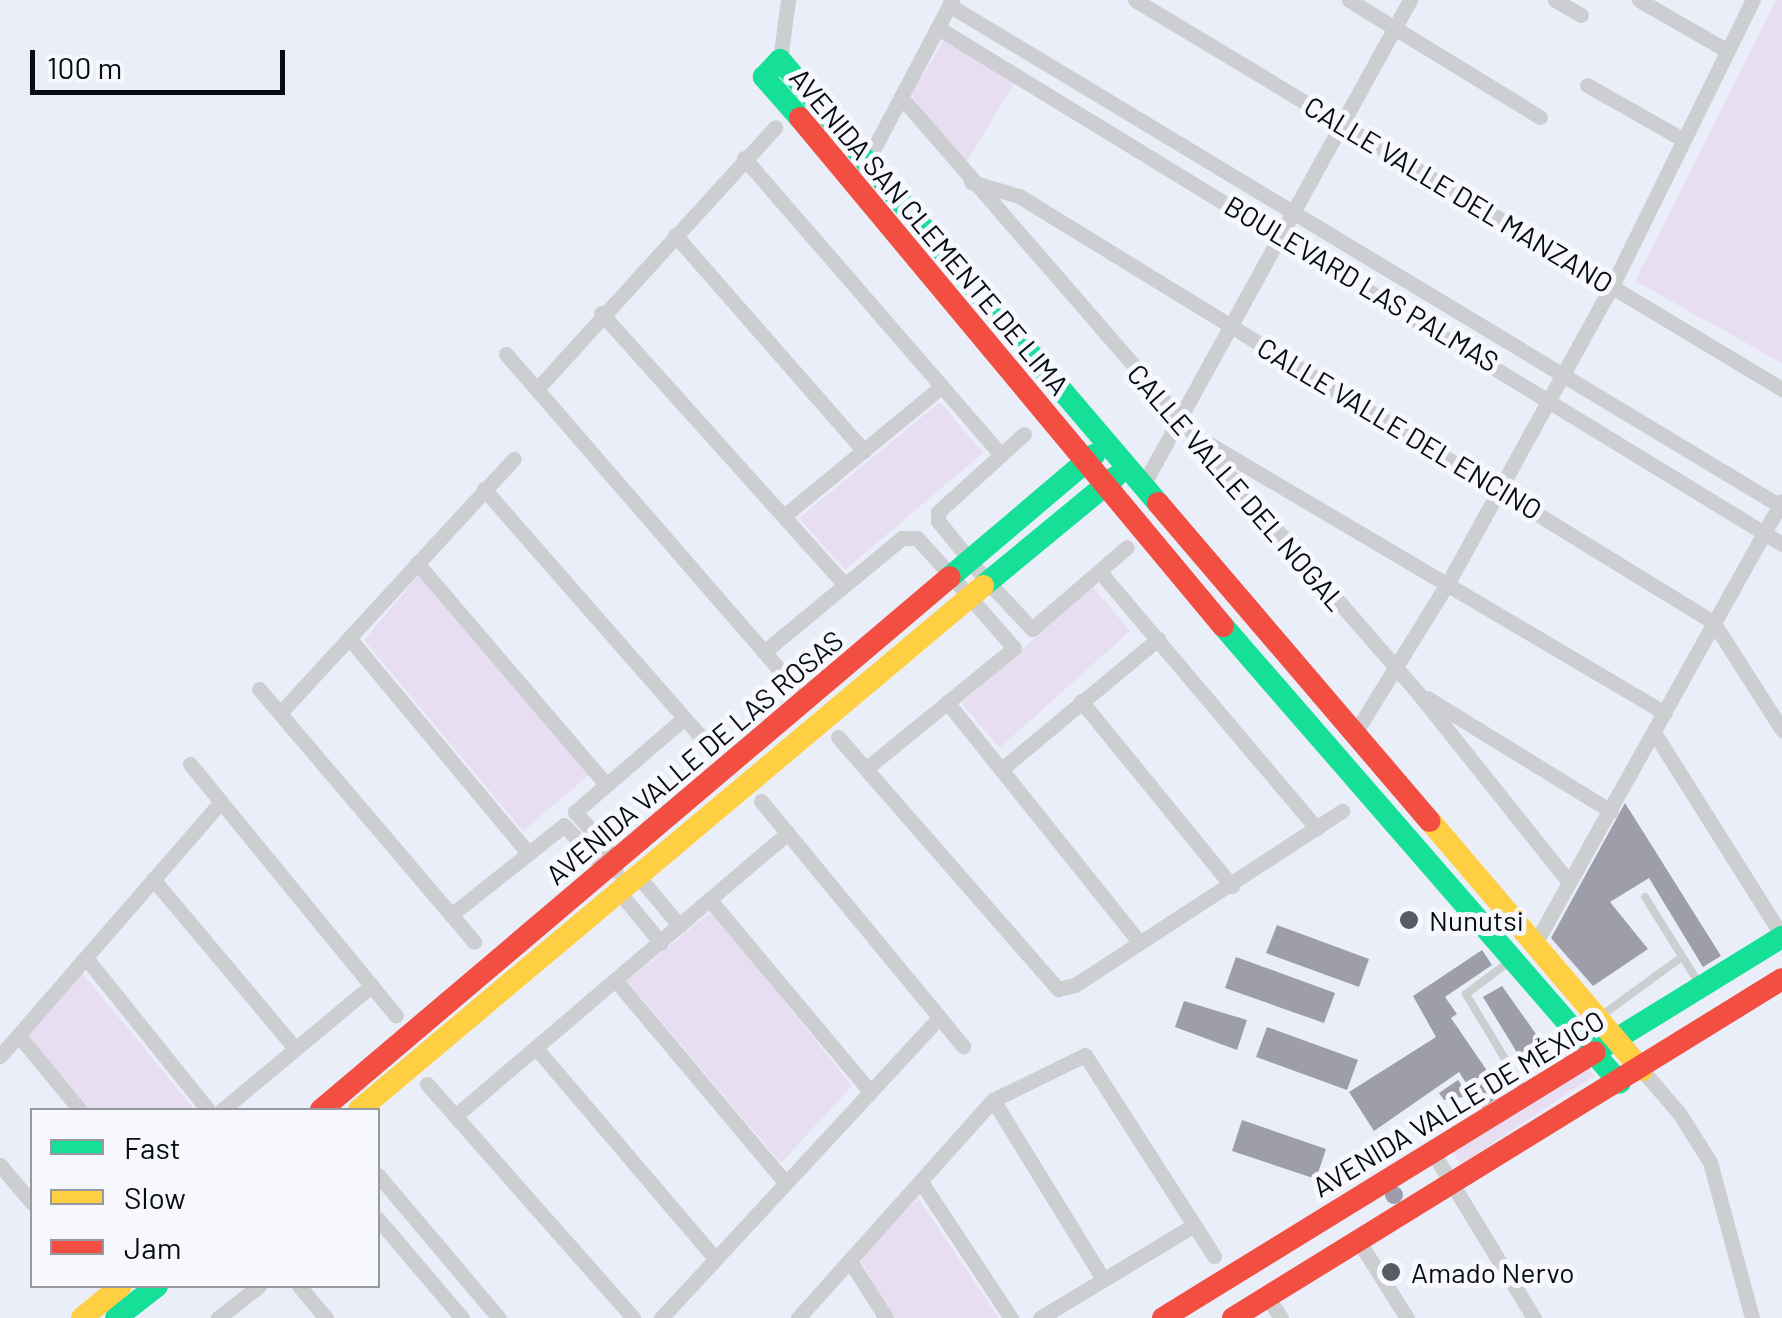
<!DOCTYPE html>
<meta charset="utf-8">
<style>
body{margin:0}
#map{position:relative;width:1782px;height:1318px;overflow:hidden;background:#eaeef9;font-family:Barlow,sans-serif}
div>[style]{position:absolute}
.green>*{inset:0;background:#e8def2}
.building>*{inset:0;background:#9e9eaa}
.round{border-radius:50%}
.lane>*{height:8px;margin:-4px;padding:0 4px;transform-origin:4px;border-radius:4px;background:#cdced1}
.street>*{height:15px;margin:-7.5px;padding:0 7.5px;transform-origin:7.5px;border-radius:7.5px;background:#cdced1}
.fast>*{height:22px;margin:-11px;padding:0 11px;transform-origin:11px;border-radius:11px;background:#16e098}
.slow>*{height:22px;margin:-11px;padding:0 11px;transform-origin:11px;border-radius:11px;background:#ffcf43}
.jam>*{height:22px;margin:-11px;padding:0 11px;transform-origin:11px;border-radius:11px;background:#f24e42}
.dots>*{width:28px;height:28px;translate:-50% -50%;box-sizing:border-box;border:5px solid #f6f8fd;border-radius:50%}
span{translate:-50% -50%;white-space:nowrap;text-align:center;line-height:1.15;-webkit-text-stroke:10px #f6f8fd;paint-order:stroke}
.street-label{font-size:28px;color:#090b13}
.poi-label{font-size:28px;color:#090b13}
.left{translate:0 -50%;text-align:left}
.legend{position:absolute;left:30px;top:1108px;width:350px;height:180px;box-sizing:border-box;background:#f6f8fd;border:2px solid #97999f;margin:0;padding:12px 18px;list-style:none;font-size:30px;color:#090b13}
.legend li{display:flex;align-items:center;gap:20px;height:50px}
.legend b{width:50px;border:2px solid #97999f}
.scale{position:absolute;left:30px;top:50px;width:255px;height:45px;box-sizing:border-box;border:5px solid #090b13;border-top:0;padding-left:12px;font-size:30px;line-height:35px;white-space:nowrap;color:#090b13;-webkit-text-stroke:8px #f6f8fd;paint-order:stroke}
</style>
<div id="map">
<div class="green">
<i style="clip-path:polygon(1776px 0,1782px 0,1782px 363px,1635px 281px)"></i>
<i style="clip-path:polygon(945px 39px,1016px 81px,966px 162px,952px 153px,911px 94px)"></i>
<i style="clip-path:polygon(940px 402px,983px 453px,845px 570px,799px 518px)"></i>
<i style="clip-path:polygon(418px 576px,589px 775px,523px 831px,364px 640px)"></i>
<i style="clip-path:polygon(1093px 587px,1130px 631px,1000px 748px,961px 703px)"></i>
<i style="clip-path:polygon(712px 911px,852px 1086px,781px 1163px,627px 981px)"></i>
<i style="clip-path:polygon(78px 968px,195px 1110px,91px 1110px,28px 1037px)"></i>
<i style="clip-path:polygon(1585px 1062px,1594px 1076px,1461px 1164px,1451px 1150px)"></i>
<i style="clip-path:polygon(918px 1198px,999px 1318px,893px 1318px,859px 1258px)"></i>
</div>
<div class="building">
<i style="clip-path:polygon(1625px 803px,1721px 956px,1703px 967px,1649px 878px,1610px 902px,1648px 949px,1593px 986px,1551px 938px)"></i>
<i style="clip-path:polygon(1277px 925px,1369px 959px,1359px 987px,1266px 953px)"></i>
<i style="clip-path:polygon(1482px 950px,1492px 965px,1445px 997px,1457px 1014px,1451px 1018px,1503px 1094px,1482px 1108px,1459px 1072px,1374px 1131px,1349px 1092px,1436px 1037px,1413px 996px)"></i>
<i style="clip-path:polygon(1236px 957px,1335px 993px,1324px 1023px,1225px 988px)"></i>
<i style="clip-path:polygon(1502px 986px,1543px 1044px,1524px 1064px,1483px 997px)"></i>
<i style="clip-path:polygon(1184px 1001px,1247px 1020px,1237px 1050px,1175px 1027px)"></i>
<i style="clip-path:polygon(1267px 1027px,1358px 1060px,1347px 1090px,1256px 1057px)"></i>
<i style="clip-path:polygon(1458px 1080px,1469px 1096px,1444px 1100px,1439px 1093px)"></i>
<i style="clip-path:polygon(1242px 1120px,1326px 1149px,1316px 1179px,1232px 1151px)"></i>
<i class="round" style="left:1385px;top:1186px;width:18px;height:18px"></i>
</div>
<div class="lane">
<i style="left:1645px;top:897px;width:104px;rotate:58deg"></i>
<i style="left:1510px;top:961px;width:55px;rotate:143.1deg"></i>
<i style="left:1466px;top:994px;width:114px;rotate:59deg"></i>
<i style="left:1601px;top:1016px;width:100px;rotate:-36.1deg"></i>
</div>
<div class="street">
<i style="left:1135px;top:0;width:755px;rotate:31.02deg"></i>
<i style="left:1349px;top:0;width:224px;rotate:31.5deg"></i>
<i style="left:1555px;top:0;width:30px;rotate:30deg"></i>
<i style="left:1639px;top:0;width:100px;rotate:29.9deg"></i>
<i style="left:949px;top:5px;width:973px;rotate:31.07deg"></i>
<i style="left:938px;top:28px;width:989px;rotate:31.44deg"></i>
<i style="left:780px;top:60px;width:61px;rotate:-82.4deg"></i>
<i style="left:1587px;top:85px;width:109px;rotate:29.6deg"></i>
<i style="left:901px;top:97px;width:789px;rotate:49.06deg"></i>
<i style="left:1418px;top:693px;width:241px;rotate:51.4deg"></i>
<i style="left:744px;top:158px;width:391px;rotate:49.1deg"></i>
<i style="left:863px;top:169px;width:191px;rotate:-62.2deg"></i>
<i style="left:971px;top:182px;width:50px;rotate:16.3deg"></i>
<i style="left:1019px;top:196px;width:814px;rotate:31.54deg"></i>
<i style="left:1713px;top:622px;width:128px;rotate:57.4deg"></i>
<i style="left:675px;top:235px;width:287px;rotate:48.8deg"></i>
<i style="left:601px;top:313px;width:365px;rotate:48.1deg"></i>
<i style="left:506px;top:354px;width:438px;rotate:49.1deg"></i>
<i style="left:537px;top:389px;width:354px;rotate:-47.7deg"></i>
<i style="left:1024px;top:434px;width:116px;rotate:137.8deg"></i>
<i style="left:938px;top:512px;width:9px;rotate:90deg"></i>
<i style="left:938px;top:521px;width:76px;rotate:50.9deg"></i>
<i style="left:986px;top:580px;width:67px;rotate:46.8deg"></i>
<i style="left:1032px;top:629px;width:125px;rotate:-40.8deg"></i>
<i style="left:1204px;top:441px;width:535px;rotate:30.54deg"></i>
<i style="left:1142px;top:487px;width:556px;rotate:-61.18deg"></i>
<i style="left:484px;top:489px;width:343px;rotate:48.8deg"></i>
<i style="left:785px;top:515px;width:202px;rotate:-39.4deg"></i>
<i style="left:417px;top:563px;width:291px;rotate:49.5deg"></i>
<i style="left:1100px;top:572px;width:336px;rotate:49.8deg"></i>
<i style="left:349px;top:638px;width:280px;rotate:50.2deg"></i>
<i style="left:764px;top:652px;width:179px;rotate:-39.6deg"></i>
<i style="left:902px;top:538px;width:15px"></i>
<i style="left:917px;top:538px;width:54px;rotate:48deg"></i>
<i style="left:953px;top:578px;width:93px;rotate:48.9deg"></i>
<i style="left:1014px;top:648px;width:188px;rotate:140.8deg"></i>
<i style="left:259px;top:689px;width:332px;rotate:49.6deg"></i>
<i style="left:1427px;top:698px;width:216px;rotate:31.6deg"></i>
<i style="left:1081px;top:701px;width:239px;rotate:50.8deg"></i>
<i style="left:947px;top:702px;width:307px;rotate:51.3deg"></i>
<i style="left:281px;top:712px;width:344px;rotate:-47.4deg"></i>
<i style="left:1355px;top:733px;width:179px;rotate:-58.3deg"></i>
<i style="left:1449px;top:581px;width:337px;rotate:-61.1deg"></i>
<i style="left:1612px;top:286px;width:319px;rotate:-63.8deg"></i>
<i style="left:1655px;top:734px;width:239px;rotate:57.8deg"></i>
<i style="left:838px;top:737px;width:335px;rotate:48.9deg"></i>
<i style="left:1058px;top:989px;width:17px;rotate:-13deg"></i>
<i style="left:1075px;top:985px;width:319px;rotate:-33.1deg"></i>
<i style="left:190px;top:764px;width:325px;rotate:50.7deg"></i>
<i style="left:1003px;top:768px;width:202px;rotate:-39.8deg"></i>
<i style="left:761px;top:801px;width:318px;rotate:50.5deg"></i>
<i style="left:605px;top:860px;width:13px;rotate:-86deg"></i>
<i style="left:606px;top:847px;width:47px;rotate:-131.5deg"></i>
<i style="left:575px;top:812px;width:143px;rotate:-40.7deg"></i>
<i style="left:153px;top:879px;width:221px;rotate:50deg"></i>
<i style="left:625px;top:880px;width:18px;rotate:93deg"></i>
<i style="left:624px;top:898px;width:58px;rotate:50.6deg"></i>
<i style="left:625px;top:880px;width:18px;rotate:6deg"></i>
<i style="left:643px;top:882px;width:57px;rotate:49.9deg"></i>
<i style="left:710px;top:900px;width:248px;rotate:50.1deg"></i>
<i style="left:451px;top:915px;width:144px;rotate:-38.5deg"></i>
<i style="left:564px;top:825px;width:42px;rotate:47.9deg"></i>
<i style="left:592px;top:856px;width:28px;rotate:32deg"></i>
<i style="left:1536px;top:942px;width:505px;rotate:-60.85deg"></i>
<i style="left:86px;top:958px;width:195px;rotate:51.2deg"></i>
<i style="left:617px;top:982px;width:258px;rotate:50deg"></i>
<i style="left:19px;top:1036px;width:96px;rotate:50.5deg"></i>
<i style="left:536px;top:1048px;width:273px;rotate:49.6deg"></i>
<i style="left:0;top:1056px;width:335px;rotate:-49deg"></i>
<i style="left:1642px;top:1070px;width:57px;rotate:49.3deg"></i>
<i style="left:1679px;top:1113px;width:58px;rotate:57.7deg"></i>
<i style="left:1710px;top:1162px;width:162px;rotate:74.9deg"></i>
<i style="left:427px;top:1084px;width:312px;rotate:48.6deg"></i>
<i style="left:993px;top:1100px;width:210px;rotate:58.4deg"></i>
<i style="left:222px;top:1110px;width:195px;rotate:-39.8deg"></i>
<i style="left:455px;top:1116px;width:437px;rotate:-40.4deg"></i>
<i style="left:1432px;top:1151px;width:196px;rotate:58.6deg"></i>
<i style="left:0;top:1165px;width:50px;rotate:49.9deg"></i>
<i style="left:378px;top:1175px;width:187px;rotate:49.8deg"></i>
<i style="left:921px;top:1182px;width:163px;rotate:56.5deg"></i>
<i style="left:378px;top:1219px;width:130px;rotate:49.7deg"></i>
<i style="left:1358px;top:1240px;width:92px;rotate:57.9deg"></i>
<i style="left:850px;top:1261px;width:67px;rotate:57.7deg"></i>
<i style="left:299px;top:1286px;width:42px;rotate:49.8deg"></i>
<i style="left:1267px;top:1297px;width:25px;rotate:56deg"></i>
<i style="left:218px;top:1318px;width:52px;rotate:-38deg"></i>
<i style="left:661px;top:1318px;width:410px;rotate:-47.2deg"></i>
<i style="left:798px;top:1318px;width:292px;rotate:-48.2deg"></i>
<i style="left:993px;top:1100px;width:102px;rotate:-26.1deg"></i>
<i style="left:1085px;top:1055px;width:239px;rotate:57.3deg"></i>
<i style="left:1040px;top:1318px;width:180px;rotate:-31.1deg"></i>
</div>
<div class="fast">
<i style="left:800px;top:118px;width:55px;rotate:-131.3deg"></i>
<i style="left:764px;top:77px;width:23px;rotate:-47deg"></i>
<i style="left:780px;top:60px;width:582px;rotate:49.53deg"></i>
<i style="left:950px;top:577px;width:189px;rotate:-40.3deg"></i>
<i style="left:983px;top:586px;width:171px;rotate:-39.5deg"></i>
<i style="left:1223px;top:626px;width:605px;rotate:49.02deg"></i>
<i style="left:1595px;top:1052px;width:220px;rotate:-31.6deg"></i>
<i style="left:116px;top:1318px;width:52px;rotate:-38deg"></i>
</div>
<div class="slow">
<i style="left:1430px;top:821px;width:327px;rotate:49.6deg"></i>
<i style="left:359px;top:1110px;width:815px;rotate:-40.02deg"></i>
<i style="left:82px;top:1318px;width:50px;rotate:-39.4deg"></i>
</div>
<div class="jam">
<i style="left:800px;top:118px;width:661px;rotate:50.22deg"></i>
<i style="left:1158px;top:503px;width:418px;rotate:49.5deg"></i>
<i style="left:321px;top:1110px;width:824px;rotate:-40.28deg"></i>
<i style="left:1163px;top:1318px;width:507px;rotate:-31.62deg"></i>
<i style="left:1233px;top:1318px;width:645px;rotate:-31.69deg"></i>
</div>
<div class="dots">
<i style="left:1409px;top:920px;background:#585a64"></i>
<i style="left:1391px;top:1272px;background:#585a64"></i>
</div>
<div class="street-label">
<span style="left:1459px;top:194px;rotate:31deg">CALLE VALLE DEL MANZANO</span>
<span style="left:930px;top:231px;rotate:50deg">AVENIDA SAN CLEMENTE DE LIMA</span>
<span style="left:1362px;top:283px;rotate:31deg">BOULEVARD LAS PALMAS</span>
<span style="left:1400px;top:428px;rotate:31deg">CALLE VALLE DEL ENCINO</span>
<span style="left:1237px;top:487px;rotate:49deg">CALLE VALLE DEL NOGAL</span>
<span style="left:694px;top:757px;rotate:-40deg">AVENIDA VALLE DE LAS ROSAS</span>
<span style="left:1458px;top:1103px;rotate:-31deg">AVENIDA VALLE DE MÉXICO</span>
</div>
<div class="poi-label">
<span class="left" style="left:1429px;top:920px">Nunutsi</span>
<span class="left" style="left:1411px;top:1272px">Amado Nervo</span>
</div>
<ul class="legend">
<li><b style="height:12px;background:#16e098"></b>Fast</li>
<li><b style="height:12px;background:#ffcf43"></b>Slow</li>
<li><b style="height:12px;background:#f24e42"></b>Jam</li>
</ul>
<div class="scale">100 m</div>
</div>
